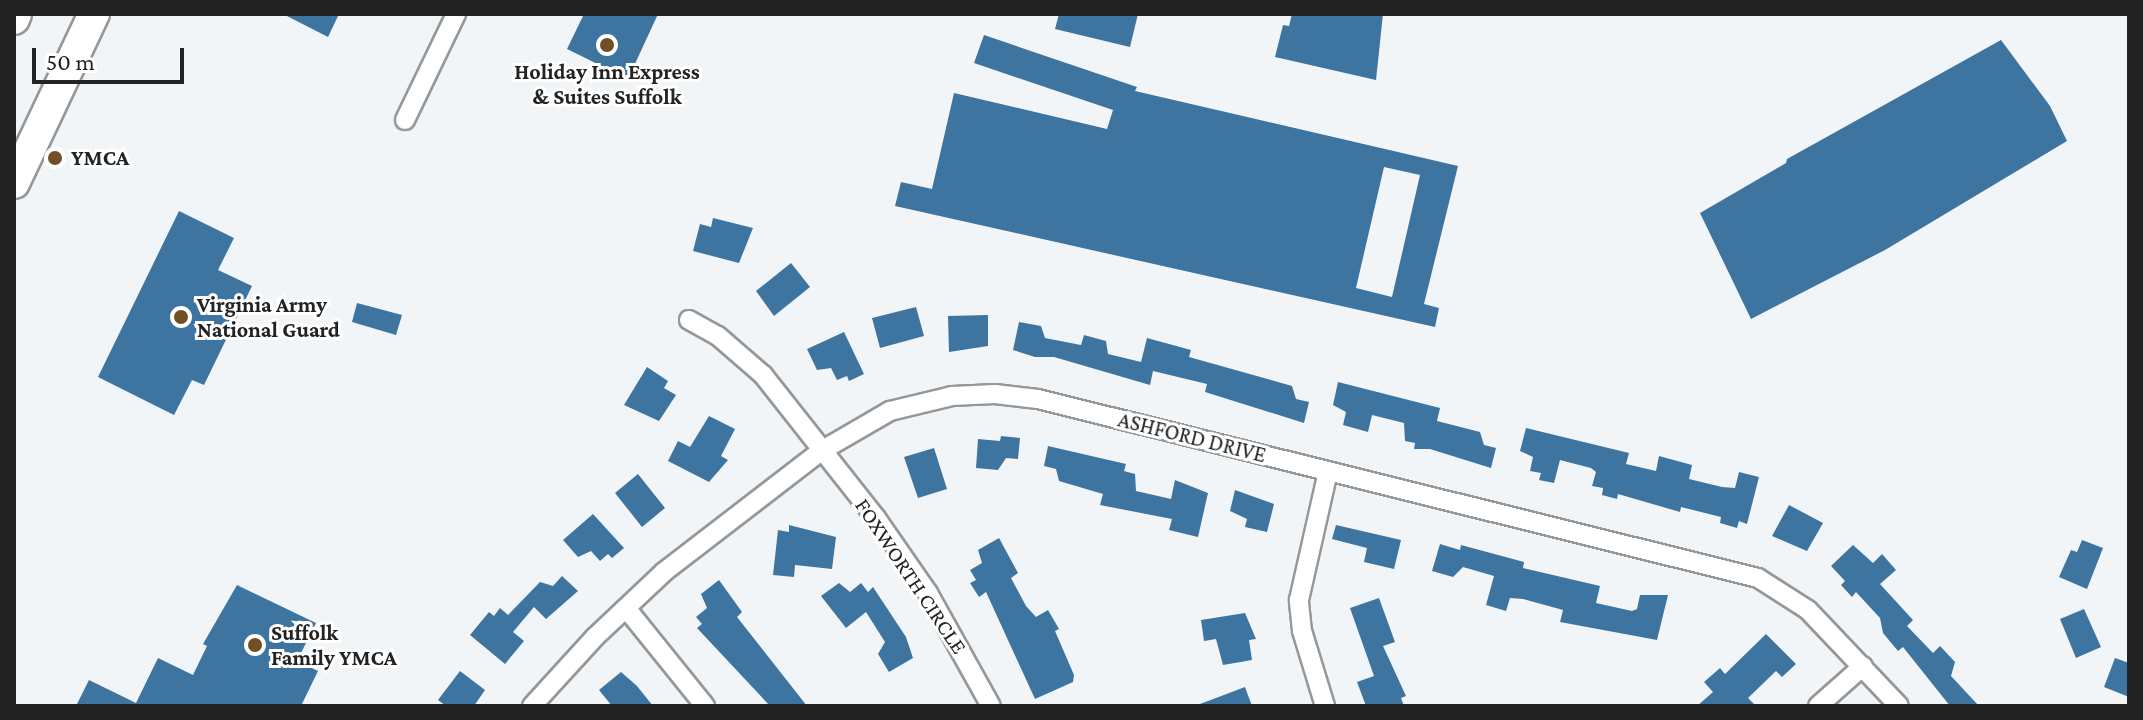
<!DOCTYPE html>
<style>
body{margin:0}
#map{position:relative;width:2143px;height:720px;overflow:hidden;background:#f2f5f7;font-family:"Crimson Pro",serif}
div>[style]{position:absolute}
.building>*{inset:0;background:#3d74a0}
.roads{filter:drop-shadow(2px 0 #959799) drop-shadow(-2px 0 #959799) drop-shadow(0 2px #959799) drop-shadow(0 -2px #959799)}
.minor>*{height:18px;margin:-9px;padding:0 9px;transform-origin:9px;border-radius:9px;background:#fff}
.trunk>*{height:30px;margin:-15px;padding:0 15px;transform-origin:15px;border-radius:15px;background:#fff}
.dots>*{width:22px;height:22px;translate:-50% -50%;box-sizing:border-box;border:4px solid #fff;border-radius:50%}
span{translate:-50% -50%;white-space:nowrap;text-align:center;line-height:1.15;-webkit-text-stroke:6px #fff;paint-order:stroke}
.poi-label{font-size:22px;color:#232324;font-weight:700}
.left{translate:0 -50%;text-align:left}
.street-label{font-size:22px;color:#232324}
.frame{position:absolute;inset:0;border:16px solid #232324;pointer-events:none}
.scale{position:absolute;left:32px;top:48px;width:152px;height:36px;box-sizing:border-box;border:4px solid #232324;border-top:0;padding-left:10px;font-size:24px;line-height:28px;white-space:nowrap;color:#232324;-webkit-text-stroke:6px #fff;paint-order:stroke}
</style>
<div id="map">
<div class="building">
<i style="clip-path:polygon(283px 14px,339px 14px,328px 37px)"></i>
<i style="clip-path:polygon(584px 14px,658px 14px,628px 79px,567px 49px)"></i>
<i style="clip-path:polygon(1059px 14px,1138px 14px,1130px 47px,1055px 29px)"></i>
<i style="clip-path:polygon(1292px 14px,1383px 14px,1376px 80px,1275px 57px,1283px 25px,1289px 26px)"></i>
<i style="clip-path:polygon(evenodd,984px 35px,1137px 87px,1135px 91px,1458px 166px,1424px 304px,1439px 308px,1435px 327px,895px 206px,901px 182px,932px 189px,954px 93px,1107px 129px,1113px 110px,974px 63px,984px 35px,1384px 167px,1420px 175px,1392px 297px,1356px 288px,1384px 167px)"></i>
<i style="clip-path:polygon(2001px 40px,2050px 106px,2067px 141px,1885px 250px,1751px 319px,1700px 213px,1786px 163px,1787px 159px)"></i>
<i style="clip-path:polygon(179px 211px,234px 238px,218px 270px,252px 286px,204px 385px,192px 380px,174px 415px,98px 377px)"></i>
<i style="clip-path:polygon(713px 218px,753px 228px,739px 263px,693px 251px,700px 224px,711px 227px)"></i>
<i style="clip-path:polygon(791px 263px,810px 287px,774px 316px,756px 291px)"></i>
<i style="clip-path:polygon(357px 303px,402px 315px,396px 335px,352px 322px)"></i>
<i style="clip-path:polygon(916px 307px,924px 336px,880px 348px,872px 318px)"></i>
<i style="clip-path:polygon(988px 315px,988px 346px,949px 352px,948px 316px)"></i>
<i style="clip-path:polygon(1019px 322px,1041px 326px,1045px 338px,1081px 345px,1084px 335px,1106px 341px,1108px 354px,1141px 362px,1147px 338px,1191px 350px,1189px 357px,1292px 386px,1296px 399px,1309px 402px,1304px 423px,1205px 392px,1207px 384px,1153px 371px,1150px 385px,1054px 357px,1035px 357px,1013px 350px)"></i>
<i style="clip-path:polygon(844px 332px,864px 374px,849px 381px,847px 376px,837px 380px,831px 368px,817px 370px,807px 349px)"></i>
<i style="clip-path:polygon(647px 367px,668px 381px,664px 388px,676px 395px,659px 421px,624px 405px)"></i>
<i style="clip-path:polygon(1338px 382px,1440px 408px,1437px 421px,1480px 432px,1484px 445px,1496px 448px,1491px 468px,1430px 449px,1414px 449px,1415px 443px,1405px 441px,1404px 423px,1372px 415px,1368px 432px,1343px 425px,1346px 412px,1333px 405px)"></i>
<i style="clip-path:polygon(709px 416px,735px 429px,721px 456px,728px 460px,709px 482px,668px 461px,678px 441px,690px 447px)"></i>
<i style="clip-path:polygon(1526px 428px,1629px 453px,1626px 464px,1656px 471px,1659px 456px,1692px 465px,1689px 479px,1722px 487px,1735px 488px,1739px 472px,1759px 477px,1747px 524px,1739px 521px,1737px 528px,1720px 523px,1721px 517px,1681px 507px,1680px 512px,1618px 494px,1617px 499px,1602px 495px,1603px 488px,1592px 486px,1596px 472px,1591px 468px,1560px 460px,1554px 483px,1539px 480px,1541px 473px,1530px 471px,1533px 457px,1520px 451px)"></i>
<i style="clip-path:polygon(1001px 436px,1020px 438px,1018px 459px,1006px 458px,998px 470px,976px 468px,978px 439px,1000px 441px)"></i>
<i style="clip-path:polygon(1048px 446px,1126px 464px,1124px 471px,1135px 474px,1136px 491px,1171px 499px,1175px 480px,1208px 493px,1198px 537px,1169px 530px,1172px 519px,1100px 505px,1103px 494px,1059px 481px,1056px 469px,1044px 466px)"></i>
<i style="clip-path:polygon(934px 448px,947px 489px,918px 498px,904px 457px)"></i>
<i style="clip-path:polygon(638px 474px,665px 508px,642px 527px,615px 493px)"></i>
<i style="clip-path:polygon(1235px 490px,1274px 504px,1267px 532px,1245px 527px,1247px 519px,1230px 511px)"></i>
<i style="clip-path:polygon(1789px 505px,1823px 523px,1807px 551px,1772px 536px)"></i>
<i style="clip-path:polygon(593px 514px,624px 548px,612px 558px,608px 554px,600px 561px,591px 551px,578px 557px,563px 540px)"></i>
<i style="clip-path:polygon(789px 525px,836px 537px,832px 569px,795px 565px,794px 577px,773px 575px,778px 530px,789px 532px)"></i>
<i style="clip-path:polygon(1336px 525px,1401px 540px,1394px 569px,1364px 562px,1367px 548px,1332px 539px)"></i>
<i style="clip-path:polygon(999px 538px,1018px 573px,1011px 578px,1026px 606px,1036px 617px,1048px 610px,1059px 629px,1055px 631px,1074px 675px,1073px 682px,1035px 699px,986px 592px,979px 597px,970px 583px,976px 580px,970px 570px,982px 563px,978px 550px)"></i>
<i style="clip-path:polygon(2082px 540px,2103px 548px,2087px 589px,2059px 577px,2071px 550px,2077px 552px)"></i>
<i style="clip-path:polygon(1440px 544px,1460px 550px,1461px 545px,1524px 562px,1523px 568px,1600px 586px,1596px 603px,1632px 611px,1637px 609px,1640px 595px,1668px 595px,1657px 640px,1560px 622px,1563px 610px,1523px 599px,1510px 598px,1506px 611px,1486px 605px,1494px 576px,1463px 567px,1453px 577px,1432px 571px)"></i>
<i style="clip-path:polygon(1853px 545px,1873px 563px,1882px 554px,1896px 570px,1880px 584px,1913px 620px,1907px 626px,1933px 653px,1940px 646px,1955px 662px,1951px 676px,1979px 706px,1950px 706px,1903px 647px,1898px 651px,1883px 633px,1880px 618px,1856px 592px,1852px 597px,1841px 585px,1845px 581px,1831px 566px)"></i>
<i style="clip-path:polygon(562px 576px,578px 591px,546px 619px,534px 607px,513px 632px,524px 641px,505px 664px,470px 635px,489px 612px,494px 616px,500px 608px,508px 615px,540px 582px,553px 586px)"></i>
<i style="clip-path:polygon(719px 580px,742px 612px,737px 617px,807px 706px,770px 706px,697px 628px,702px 624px,696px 617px,707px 608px,701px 594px)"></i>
<i style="clip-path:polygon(839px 583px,850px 592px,861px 583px,868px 592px,873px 587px,906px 637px,913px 658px,889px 672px,878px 654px,885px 642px,866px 612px,846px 628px,821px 596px)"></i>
<i style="clip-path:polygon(237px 585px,316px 623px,297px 661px,318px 671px,301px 706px,76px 706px,89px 680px,136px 703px,158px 658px,193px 675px,207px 646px,203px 644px)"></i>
<i style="clip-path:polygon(1379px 598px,1395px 642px,1383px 646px,1406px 696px,1401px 698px,1404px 706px,1366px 706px,1357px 682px,1374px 676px,1350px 608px)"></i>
<i style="clip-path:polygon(2084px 609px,2101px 647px,2076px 658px,2060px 619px)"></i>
<i style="clip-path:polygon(1245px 613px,1256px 639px,1249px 640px,1252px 660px,1223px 665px,1216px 639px,1204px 641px,1201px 620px)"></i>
<i style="clip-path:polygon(1766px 634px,1796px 664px,1782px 677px,1776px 671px,1748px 698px,1756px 706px,1697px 706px,1713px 692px,1704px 682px,1720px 668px,1725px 674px)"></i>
<i style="clip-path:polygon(2115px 658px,2129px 663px,2129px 697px,2104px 687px)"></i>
<i style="clip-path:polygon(460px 671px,485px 690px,474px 706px,446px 706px,438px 700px)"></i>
<i style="clip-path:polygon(621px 672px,637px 686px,653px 706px,612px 706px,599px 690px)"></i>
<i style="clip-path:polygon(1245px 687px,1252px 706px,1200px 706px,1200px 704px)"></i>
</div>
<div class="roads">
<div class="minor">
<i style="left:405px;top:120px;width:118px;rotate:-64.3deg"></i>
<i style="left:689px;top:320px;width:33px;rotate:29deg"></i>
<i style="left:718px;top:336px;width:60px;rotate:40.9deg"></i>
<i style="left:763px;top:375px;width:182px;rotate:51.7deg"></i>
<i style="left:876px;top:518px;width:91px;rotate:55.3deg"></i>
<i style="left:928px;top:593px;width:129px;rotate:60.9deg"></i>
<i style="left:626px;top:608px;width:126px;rotate:51.1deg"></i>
<i style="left:532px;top:706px;width:93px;rotate:-47.6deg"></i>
<i style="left:595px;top:637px;width:95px;rotate:-43.3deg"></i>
<i style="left:664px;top:572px;width:198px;rotate:-37.6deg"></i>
<i style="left:821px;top:451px;width:80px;rotate:-30.1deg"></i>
<i style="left:890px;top:411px;width:64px;rotate:-13.6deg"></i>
<i style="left:952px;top:396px;width:43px;rotate:-2.7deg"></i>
<i style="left:995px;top:394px;width:43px;rotate:6.6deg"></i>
<i style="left:1038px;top:399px;width:742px;rotate:13.96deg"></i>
<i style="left:1758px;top:578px;width:59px;rotate:32.6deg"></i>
<i style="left:1808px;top:610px;width:132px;rotate:46.5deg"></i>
<i style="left:1325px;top:706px;width:78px;rotate:-107deg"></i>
<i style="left:1302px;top:631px;width:31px;rotate:-96deg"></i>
<i style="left:1299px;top:600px;width:132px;rotate:-77.3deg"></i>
<i style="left:1818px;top:706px;width:60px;rotate:-41.6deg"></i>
</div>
<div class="trunk">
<i style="left:14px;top:19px;width:5px;rotate:-68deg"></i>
<i style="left:14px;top:183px;width:187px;rotate:-64.7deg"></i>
</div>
</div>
<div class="dots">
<i style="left:607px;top:45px;background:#714f27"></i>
<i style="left:55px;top:158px;background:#714f27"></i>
<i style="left:181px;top:317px;background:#714f27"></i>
<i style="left:255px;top:645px;background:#714f27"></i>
</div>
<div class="poi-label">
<span style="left:607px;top:84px">Holiday Inn Express<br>&amp; Suites Suffolk</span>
<span class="left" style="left:71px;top:158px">YMCA</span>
<span class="left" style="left:197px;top:317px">Virginia Army<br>National Guard</span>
<span class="left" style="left:271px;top:645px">Suffolk<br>Family YMCA</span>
</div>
<div class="street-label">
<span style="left:1192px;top:437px;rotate:14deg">ASHFORD DRIVE</span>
<span style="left:911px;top:576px;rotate:56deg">FOXWORTH CIRCLE</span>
</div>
<div class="frame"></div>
<div class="scale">50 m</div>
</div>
